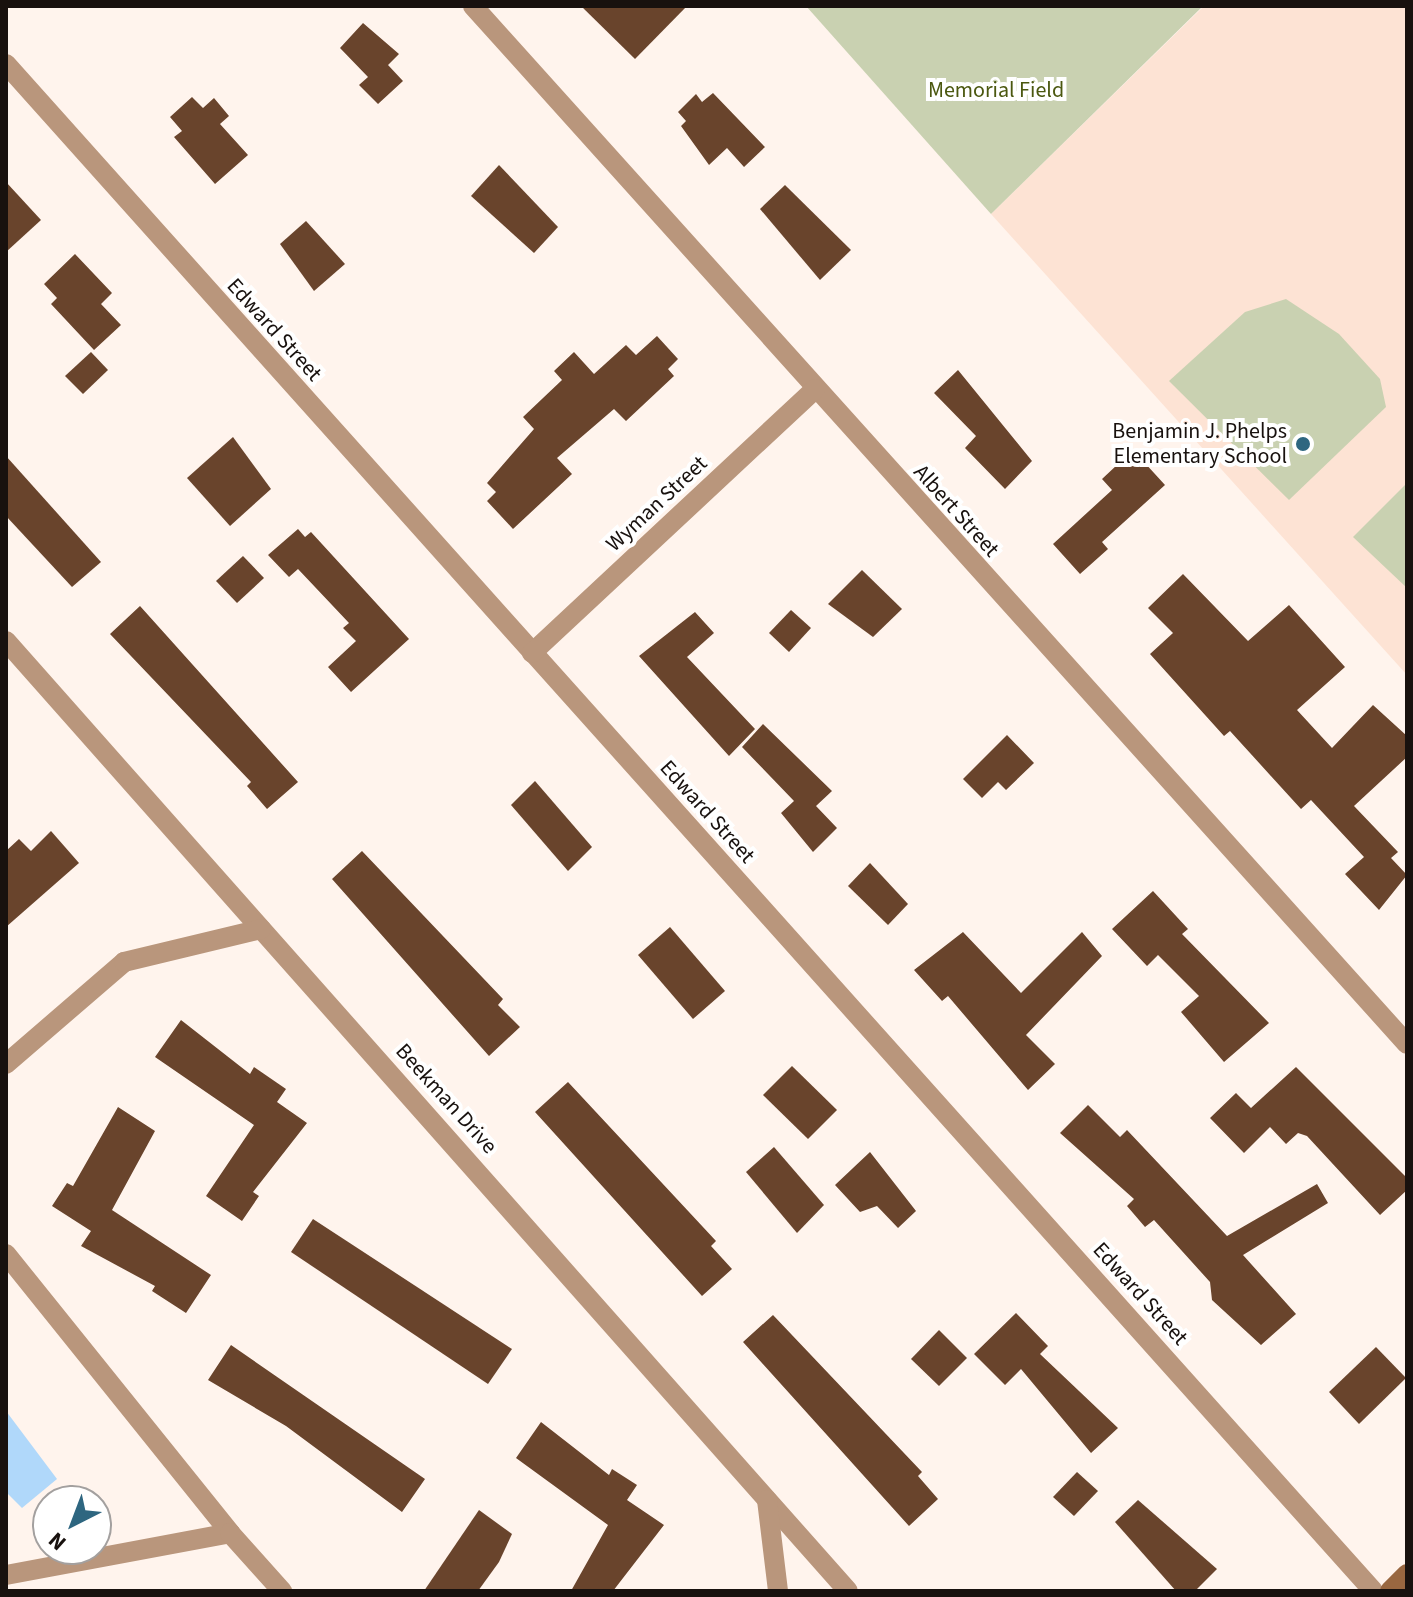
<!DOCTYPE html>
<style>
body{margin:0}
#map{position:relative;width:1413px;height:1597px;overflow:hidden;background:#fff4ed;font-family:"Source Sans 3",sans-serif}
div>[style]{position:absolute}
.built>*{inset:0;background:#fde3d4}
.green>*{inset:0;background:#c9d1b1}
.water>*{inset:0;background:#b0d8fa}
.building>*{inset:0;background:#69442c}
.street>*{height:20px;margin:-10px;padding:0 10px;transform-origin:10px;border-radius:10px;background:#b9967c}
.secondary>*{height:20px;margin:-10px;padding:0 10px;transform-origin:10px;border-radius:10px;background:#996740}
.dots>*{width:22px;height:22px;translate:-50% -50%;box-sizing:border-box;border:4px solid #fff;border-radius:50%}
span{translate:-50% -50%;white-space:nowrap;text-align:center;line-height:1.15;-webkit-text-stroke:8px #fff;paint-order:stroke}
.park-label{font-size:22px;color:#4b5810}
.street-label{font-size:22px;color:#18110e}
.poi-label{font-size:22px;color:#18110e}
.right{translate:-100% -50%;text-align:right}
.frame{position:absolute;inset:0;border:8px solid #18110e;pointer-events:none}
.north{position:absolute;left:32px;top:1485px;width:80px;height:80px;box-sizing:border-box;background:#fff;border:2px solid #a3a09f;border-radius:50%;rotate:222deg;font-size:22px;font-weight:700;line-height:32px;text-align:center;color:#18110e}
.north::after{content:'';display:block;margin:auto;width:28px;height:36px;background:#2e6680;clip-path:polygon(50% 0,100% 100%,50% 72%,0 100%)}
</style>
<div id="map">
<div class="built">
<i style="clip-path:polygon(1204px 6px,1407px 6px,1407px 675px,991px 214px)"></i>
</div>
<div class="green">
<i style="clip-path:polygon(806px 6px,1203px 6px,991px 214px)"></i>
<i style="clip-path:polygon(1286px 299px,1339px 334px,1380px 379px,1386px 407px,1289px 500px,1169px 381px,1245px 312px)"></i>
<i style="clip-path:polygon(1407px 483px,1407px 588px,1353px 537px)"></i>
</div>
<div class="water">
<i style="clip-path:polygon(6px 1411px,57px 1479px,22px 1508px,6px 1492px)"></i>
</div>
<div class="building">
<i style="clip-path:polygon(581px 6px,687px 6px,635px 59px)"></i>
<i style="clip-path:polygon(363px 23px,399px 54px,388px 65px,403px 81px,378px 104px,359px 85px,368px 77px,340px 48px)"></i>
<i style="clip-path:polygon(713px 93px,765px 147px,744px 167px,727px 148px,709px 165px,681px 126px,686px 121px,678px 112px,696px 94px,702px 102px)"></i>
<i style="clip-path:polygon(192px 97px,203px 108px,214px 98px,229px 116px,220px 124px,248px 155px,215px 184px,174px 137px,182px 131px,170px 117px)"></i>
<i style="clip-path:polygon(499px 165px,558px 227px,534px 253px,471px 196px)"></i>
<i style="clip-path:polygon(6px 182px,41px 220px,6px 252px)"></i>
<i style="clip-path:polygon(785px 185px,851px 250px,820px 280px,760px 209px)"></i>
<i style="clip-path:polygon(306px 221px,345px 264px,314px 291px,280px 244px)"></i>
<i style="clip-path:polygon(75px 254px,112px 293px,101px 304px,121px 325px,94px 350px,51px 304px,57px 298px,44px 284px)"></i>
<i style="clip-path:polygon(657px 336px,678px 359px,668px 369px,674px 376px,626px 421px,614px 409px,557px 458px,572px 474px,513px 529px,487px 501px,496px 492px,487px 483px,534px 429px,523px 417px,562px 380px,554px 371px,574px 352px,594px 374px,626px 345px,636px 355px)"></i>
<i style="clip-path:polygon(91px 352px,108px 370px,83px 394px,65px 376px)"></i>
<i style="clip-path:polygon(958px 370px,1032px 461px,1005px 489px,965px 448px,976px 436px,934px 393px)"></i>
<i style="clip-path:polygon(233px 437px,271px 489px,230px 526px,187px 478px)"></i>
<i style="clip-path:polygon(1133px 450px,1165px 485px,1102px 542px,1108px 549px,1080px 574px,1053px 544px,1112px 490px,1102px 479px)"></i>
<i style="clip-path:polygon(6px 456px,101px 562px,72px 587px,6px 516px)"></i>
<i style="clip-path:polygon(298px 529px,305px 537px,311px 532px,409px 639px,351px 692px,328px 667px,356px 641px,343px 628px,349px 623px,298px 569px,289px 577px,268px 555px)"></i>
<i style="clip-path:polygon(243px 556px,264px 578px,237px 603px,216px 581px)"></i>
<i style="clip-path:polygon(862px 570px,902px 609px,873px 637px,828px 604px)"></i>
<i style="clip-path:polygon(1183px 574px,1248px 641px,1289px 605px,1345px 667px,1297px 710px,1332px 748px,1373px 705px,1407px 736px,1407px 757px,1354px 806px,1398px 852px,1391px 858px,1407px 875px,1379px 910px,1345px 874px,1364px 857px,1311px 800px,1301px 809px,1230px 731px,1224px 736px,1150px 654px,1173px 633px,1148px 608px)"></i>
<i style="clip-path:polygon(140px 606px,298px 782px,267px 809px,247px 786px,251px 782px,110px 634px)"></i>
<i style="clip-path:polygon(791px 610px,811px 628px,789px 652px,769px 633px)"></i>
<i style="clip-path:polygon(695px 612px,714px 633px,687px 657px,755px 729px,729px 756px,639px 656px)"></i>
<i style="clip-path:polygon(763px 724px,832px 791px,816px 806px,837px 828px,813px 852px,781px 813px,794px 801px,742px 747px)"></i>
<i style="clip-path:polygon(1007px 735px,1034px 763px,1006px 790px,998px 782px,982px 798px,963px 779px)"></i>
<i style="clip-path:polygon(535px 781px,592px 847px,568px 871px,511px 805px)"></i>
<i style="clip-path:polygon(51px 831px,79px 863px,6px 927px,6px 851px,19px 839px,31px 851px)"></i>
<i style="clip-path:polygon(362px 851px,503px 999px,498px 1005px,520px 1027px,489px 1056px,332px 879px)"></i>
<i style="clip-path:polygon(870px 863px,908px 904px,888px 925px,848px 886px)"></i>
<i style="clip-path:polygon(1153px 891px,1188px 929px,1182px 934px,1269px 1023px,1224px 1062px,1181px 1012px,1199px 996px,1158px 955px,1147px 966px,1112px 929px)"></i>
<i style="clip-path:polygon(670px 927px,725px 991px,693px 1019px,638px 955px)"></i>
<i style="clip-path:polygon(963px 932px,1021px 993px,1082px 932px,1102px 956px,1026px 1035px,1055px 1064px,1028px 1090px,948px 996px,942px 1001px,914px 970px)"></i>
<i style="clip-path:polygon(181px 1020px,250px 1074px,254px 1067px,286px 1089px,277px 1102px,307px 1123px,253px 1192px,259px 1196px,242px 1221px,206px 1196px,254px 1125px,155px 1057px)"></i>
<i style="clip-path:polygon(792px 1066px,837px 1110px,808px 1139px,763px 1095px)"></i>
<i style="clip-path:polygon(1296px 1067px,1407px 1178px,1407px 1190px,1380px 1215px,1307px 1136px,1298px 1133px,1286px 1144px,1270px 1127px,1244px 1153px,1210px 1118px,1236px 1093px,1251px 1108px)"></i>
<i style="clip-path:polygon(568px 1082px,716px 1241px,711px 1246px,732px 1269px,702px 1296px,535px 1112px)"></i>
<i style="clip-path:polygon(1088px 1105px,1120px 1137px,1127px 1130px,1227px 1236px,1317px 1184px,1328px 1203px,1243px 1255px,1296px 1314px,1261px 1345px,1212px 1300px,1210px 1282px,1154px 1220px,1145px 1227px,1127px 1206px,1134px 1199px,1060px 1133px)"></i>
<i style="clip-path:polygon(118px 1107px,155px 1131px,112px 1210px,211px 1275px,186px 1313px,152px 1291px,155px 1286px,81px 1246px,91px 1231px,52px 1206px,67px 1183px,73px 1186px)"></i>
<i style="clip-path:polygon(774px 1147px,824px 1205px,797px 1233px,746px 1172px)"></i>
<i style="clip-path:polygon(870px 1152px,916px 1211px,898px 1228px,877px 1206px,860px 1212px,835px 1185px)"></i>
<i style="clip-path:polygon(313px 1219px,512px 1349px,488px 1384px,291px 1252px)"></i>
<i style="clip-path:polygon(1016px 1313px,1048px 1346px,1040px 1354px,1118px 1428px,1091px 1453px,1021px 1369px,1005px 1385px,974px 1354px)"></i>
<i style="clip-path:polygon(773px 1315px,922px 1472px,918px 1476px,938px 1499px,909px 1526px,743px 1342px)"></i>
<i style="clip-path:polygon(939px 1330px,967px 1358px,939px 1386px,911px 1359px)"></i>
<i style="clip-path:polygon(231px 1345px,425px 1479px,402px 1512px,286px 1426px,208px 1380px)"></i>
<i style="clip-path:polygon(1376px 1347px,1406px 1378px,1359px 1424px,1329px 1392px)"></i>
<i style="clip-path:polygon(541px 1422px,609px 1475px,612px 1469px,637px 1485px,627px 1500px,664px 1525px,613px 1591px,571px 1591px,608px 1525px,516px 1458px)"></i>
<i style="clip-path:polygon(1077px 1472px,1098px 1491px,1074px 1516px,1053px 1497px)"></i>
<i style="clip-path:polygon(1138px 1500px,1217px 1569px,1195px 1591px,1176px 1591px,1115px 1522px)"></i>
<i style="clip-path:polygon(479px 1510px,512px 1534px,499px 1562px,478px 1591px,424px 1591px)"></i>
</div>
<div class="street">
<i style="left:473px;top:6px;width:1396px;rotate:48.02deg"></i>
<i style="left:6px;top:64px;width:2049px;rotate:48.16deg"></i>
<i style="left:6px;top:641px;width:1269px;rotate:48.45deg"></i>
<i style="left:532px;top:653px;width:387px;rotate:-43deg"></i>
<i style="left:6px;top:1064px;width:156px;rotate:-40.8deg"></i>
<i style="left:124px;top:962px;width:141px;rotate:-13.5deg"></i>
<i style="left:6px;top:1254px;width:358px;rotate:51.2deg"></i>
<i style="left:767px;top:1500px;width:92px;rotate:83.1deg"></i>
<i style="left:6px;top:1575px;width:228px;rotate:-10.6deg"></i>
<i style="left:230px;top:1533px;width:78px;rotate:48.1deg"></i>
</div>
<div class="secondary">
<i style="left:1390px;top:1591px;width:24px;rotate:-45deg"></i>
</div>
<div class="dots">
<i style="left:1303px;top:444px;background:#2e6680"></i>
</div>
<div class="park-label">
<span style="left:996px;top:91px">Memorial Field</span>
</div>
<div class="street-label">
<span style="left:274px;top:330px;rotate:48deg">Edward Street</span>
<span style="left:657px;top:504px;rotate:-43deg">Wyman Street</span>
<span style="left:956px;top:511px;rotate:48deg">Albert Street</span>
<span style="left:707px;top:812px;rotate:48deg">Edward Street</span>
<span style="left:446px;top:1099px;rotate:48deg">Beekman Drive</span>
<span style="left:1140px;top:1294px;rotate:48deg">Edward Street</span>
</div>
<div class="poi-label">
<span class="right" style="left:1287px;top:444px">Benjamin J. Phelps<br>Elementary School</span>
</div>
<div class="frame"></div>
<div class="north">N</div>
</div>
